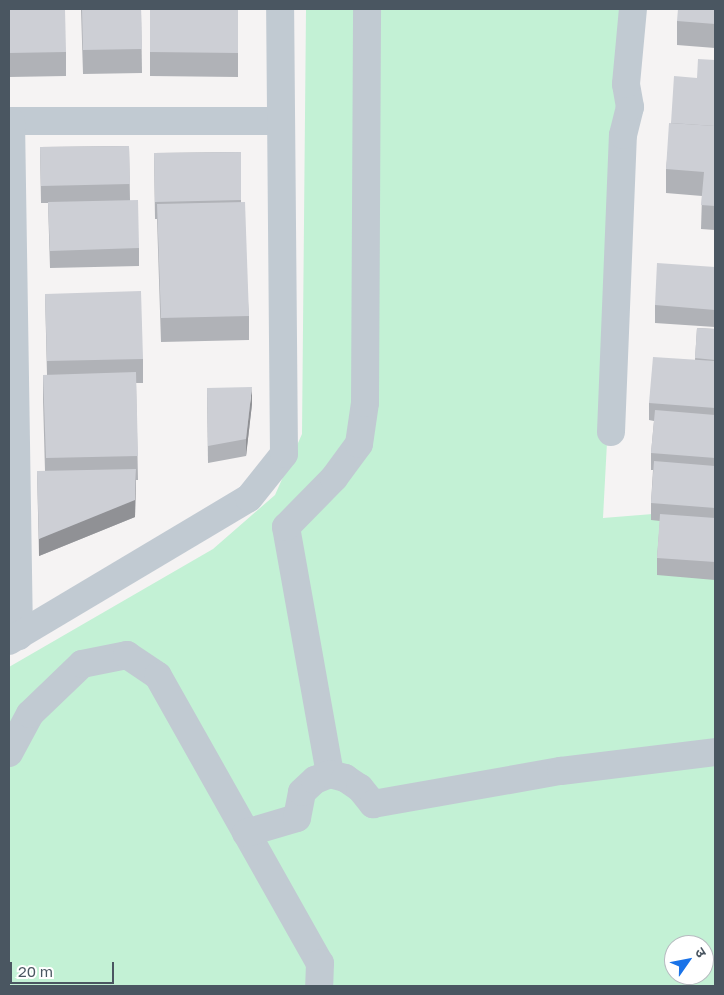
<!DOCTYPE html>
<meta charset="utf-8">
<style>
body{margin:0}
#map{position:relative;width:724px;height:995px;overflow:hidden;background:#f5f3f3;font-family:"Golos Text","Noto Sans Devanagari",sans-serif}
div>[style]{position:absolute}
.green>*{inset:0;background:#c3f1d5}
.street>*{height:28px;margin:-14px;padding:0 14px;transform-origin:14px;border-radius:14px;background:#c1cad2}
.wall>*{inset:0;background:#b0b2b7}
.shaded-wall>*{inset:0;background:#909195}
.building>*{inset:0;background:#cdcfd5}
span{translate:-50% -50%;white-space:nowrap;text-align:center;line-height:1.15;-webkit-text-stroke:4px #fff;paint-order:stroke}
.frame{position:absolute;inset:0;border:10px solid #4a5661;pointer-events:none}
.north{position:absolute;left:664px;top:935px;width:50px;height:50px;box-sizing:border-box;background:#fff;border:1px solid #b7bbc0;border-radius:50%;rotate:57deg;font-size:14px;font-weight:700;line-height:20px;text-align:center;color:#4a5661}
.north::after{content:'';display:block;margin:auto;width:18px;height:22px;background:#1a73e8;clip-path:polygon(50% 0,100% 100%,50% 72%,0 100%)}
.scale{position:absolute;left:10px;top:962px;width:104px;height:22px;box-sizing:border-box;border:2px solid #4a5661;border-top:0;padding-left:6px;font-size:15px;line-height:18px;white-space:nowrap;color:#4a5661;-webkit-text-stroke:4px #fff;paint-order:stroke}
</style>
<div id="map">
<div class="green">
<i style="clip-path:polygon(evenodd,306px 9px,630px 9px,603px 518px,715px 509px,715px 986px,9px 986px,9px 667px,213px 549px,275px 495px,302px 434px,306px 9px,674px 945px,704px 945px,704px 975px,674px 975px,674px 945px)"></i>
</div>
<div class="street">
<i style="left:9px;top:121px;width:270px"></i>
<i style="left:11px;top:121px;width:515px;rotate:89.11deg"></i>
<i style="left:611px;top:432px;width:297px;rotate:-87.7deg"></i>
<i style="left:623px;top:135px;width:29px;rotate:-76deg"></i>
<i style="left:630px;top:107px;width:23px;rotate:-100deg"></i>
<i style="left:626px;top:84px;width:75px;rotate:-84.7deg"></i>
<i style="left:9px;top:641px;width:279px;rotate:-30.8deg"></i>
<i style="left:249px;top:498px;width:56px;rotate:-51.5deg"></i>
<i style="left:284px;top:454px;width:445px;rotate:-90.5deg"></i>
<i style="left:9px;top:753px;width:44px;rotate:-61.7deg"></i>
<i style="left:30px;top:714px;width:72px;rotate:-43.9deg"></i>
<i style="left:82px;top:664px;width:46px;rotate:-11.3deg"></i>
<i style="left:127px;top:655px;width:37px;rotate:34deg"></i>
<i style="left:158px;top:676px;width:330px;rotate:60.6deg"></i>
<i style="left:320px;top:963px;width:23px;rotate:92deg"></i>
<i style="left:330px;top:774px;width:251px;rotate:-100.1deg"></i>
<i style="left:286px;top:527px;width:69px;rotate:-45.6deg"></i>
<i style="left:334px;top:478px;width:42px;rotate:-53.7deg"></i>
<i style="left:359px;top:444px;width:41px;rotate:-81.7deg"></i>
<i style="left:365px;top:403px;width:394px;rotate:-89.7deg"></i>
<i style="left:246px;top:833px;width:53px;rotate:-16.4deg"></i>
<i style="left:297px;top:818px;width:26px;rotate:-79deg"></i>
<i style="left:302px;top:792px;width:18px;rotate:-43deg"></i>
<i style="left:315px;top:780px;width:16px;rotate:-22deg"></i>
<i style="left:330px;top:774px;width:16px;rotate:15deg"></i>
<i style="left:345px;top:778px;width:18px;rotate:34deg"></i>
<i style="left:360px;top:788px;width:21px;rotate:51deg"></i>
<i style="left:373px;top:804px;width:191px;rotate:-10deg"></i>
<i style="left:561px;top:771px;width:155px;rotate:-7deg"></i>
</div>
<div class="wall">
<i style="clip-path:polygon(9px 9px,66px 52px,66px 76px,9px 77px)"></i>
<i style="clip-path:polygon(81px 9px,141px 9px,142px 73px,83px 74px)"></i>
<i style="clip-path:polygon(150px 9px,238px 9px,238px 77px,150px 76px)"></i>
<i style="clip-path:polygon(715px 9px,715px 48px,677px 45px,677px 21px)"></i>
<i style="clip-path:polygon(715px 60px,715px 230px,701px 229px,702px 196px,666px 193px,666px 169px,671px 123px,697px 78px)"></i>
<i style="clip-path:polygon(129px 146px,130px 200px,139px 248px,139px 266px,50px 268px,48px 203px,41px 203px,40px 147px)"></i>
<i style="clip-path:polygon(241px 152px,241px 202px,249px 316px,249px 340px,161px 342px,157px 219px,155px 219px,154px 153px)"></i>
<i style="clip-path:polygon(715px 267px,715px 327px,655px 323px,655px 305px)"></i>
<i style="clip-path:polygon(45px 294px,143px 359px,143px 383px,136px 383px,138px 480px,136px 480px,135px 517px,39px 556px,37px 471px,45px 471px,43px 399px,43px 375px,47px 375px)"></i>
<i style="clip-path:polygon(697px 328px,715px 329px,715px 580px,657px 575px,657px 558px,660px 521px,651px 520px,651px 503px,653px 470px,651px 470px,651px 453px,654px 421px,649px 420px,649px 403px,695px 360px)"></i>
<i style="clip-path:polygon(207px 388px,252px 404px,246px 456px,208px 463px)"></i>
</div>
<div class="shaded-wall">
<i style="clip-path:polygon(252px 387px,252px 404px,246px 456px,246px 439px)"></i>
<i style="clip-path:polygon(136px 469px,135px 517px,39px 556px,39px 539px)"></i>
</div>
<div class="building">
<i style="clip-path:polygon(9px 9px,65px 9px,66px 52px,9px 53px)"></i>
<i style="clip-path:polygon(82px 9px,141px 9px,142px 49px,83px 50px)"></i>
<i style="clip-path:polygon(150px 9px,238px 9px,238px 53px,150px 52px)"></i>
<i style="clip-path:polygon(678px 9px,715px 9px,715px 24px,677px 21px)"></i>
<i style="clip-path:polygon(698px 59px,715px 60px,715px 126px,671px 123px,674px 76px,697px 78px)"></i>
<i style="clip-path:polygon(669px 123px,715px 126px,715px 206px,701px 205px,704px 172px,666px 169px)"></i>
<i style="clip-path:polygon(129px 146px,130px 184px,41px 186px,40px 147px)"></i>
<i style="clip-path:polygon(241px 152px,241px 200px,155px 202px,154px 153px)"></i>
<i style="clip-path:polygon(138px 200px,139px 248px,50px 251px,48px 202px)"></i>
<i style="clip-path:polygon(245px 202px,249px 316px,161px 318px,157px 204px)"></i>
<i style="clip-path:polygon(657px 263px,715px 267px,715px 310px,655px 305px)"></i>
<i style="clip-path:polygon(141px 291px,143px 359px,47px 361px,45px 294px)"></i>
<i style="clip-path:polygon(697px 328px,715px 329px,715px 360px,695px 358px)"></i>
<i style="clip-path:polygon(653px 357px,715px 361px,715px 408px,649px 403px)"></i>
<i style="clip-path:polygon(136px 372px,138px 456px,46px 458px,43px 375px)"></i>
<i style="clip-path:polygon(252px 387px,246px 439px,208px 446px,207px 388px)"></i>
<i style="clip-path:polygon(655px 410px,715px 415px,715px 458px,651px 453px)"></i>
<i style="clip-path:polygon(654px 461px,715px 466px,715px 508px,651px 503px)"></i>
<i style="clip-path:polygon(136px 469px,135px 500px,39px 539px,37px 471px)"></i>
<i style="clip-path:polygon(660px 514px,715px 518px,715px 562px,657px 558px)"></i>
</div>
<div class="frame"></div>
<div class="north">उ</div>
<div class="scale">20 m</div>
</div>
